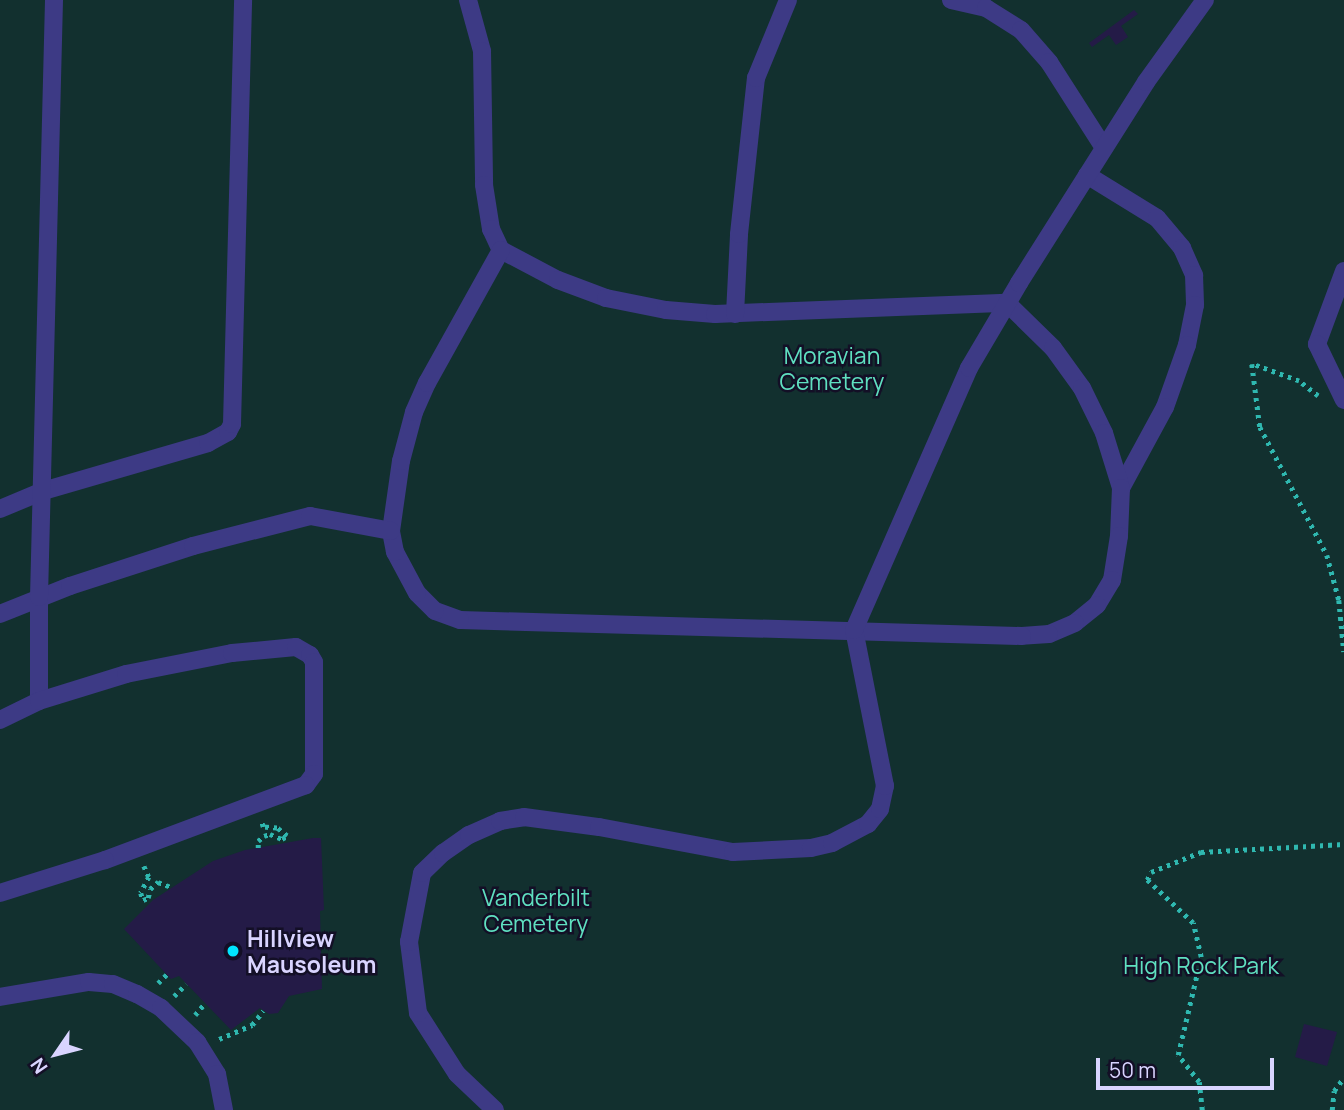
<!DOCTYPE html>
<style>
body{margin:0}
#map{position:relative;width:1344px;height:1110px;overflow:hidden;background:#130f26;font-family:Manrope,sans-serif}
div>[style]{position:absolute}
.green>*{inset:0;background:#12302f}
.building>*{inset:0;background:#241b47}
.path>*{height:4.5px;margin-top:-2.25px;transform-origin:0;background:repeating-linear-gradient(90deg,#2fb8b0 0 3.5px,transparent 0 8.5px)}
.minor>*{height:18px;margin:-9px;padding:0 9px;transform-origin:9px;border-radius:9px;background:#3d3a85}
.dots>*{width:19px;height:19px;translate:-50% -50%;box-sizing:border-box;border:4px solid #130f26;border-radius:50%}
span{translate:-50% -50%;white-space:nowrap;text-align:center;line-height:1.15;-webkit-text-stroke:5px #130f26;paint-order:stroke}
.park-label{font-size:23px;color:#5fe0c0}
.poi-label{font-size:23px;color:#d9d4ff;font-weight:700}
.left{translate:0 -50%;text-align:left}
.north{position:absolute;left:21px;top:1019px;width:70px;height:70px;-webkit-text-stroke:5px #130f26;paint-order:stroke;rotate:235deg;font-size:19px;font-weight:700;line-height:28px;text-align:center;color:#d9d4ff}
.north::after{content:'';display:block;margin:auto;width:24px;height:32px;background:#d9d4ff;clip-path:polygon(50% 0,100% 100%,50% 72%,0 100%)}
.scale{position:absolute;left:1096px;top:1058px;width:178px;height:32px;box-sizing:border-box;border:4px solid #d9d4ff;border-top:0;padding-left:9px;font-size:21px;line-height:24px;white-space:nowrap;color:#d9d4ff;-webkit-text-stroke:5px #130f26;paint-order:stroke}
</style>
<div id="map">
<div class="green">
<i style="clip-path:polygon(0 0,1344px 0,1344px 1110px,0 1110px)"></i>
</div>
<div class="building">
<i style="clip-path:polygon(1134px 10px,1138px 14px,1121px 26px,1128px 37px,1116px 45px,1109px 35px,1092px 47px,1089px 43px)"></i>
<i style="clip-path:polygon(313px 838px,321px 838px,324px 910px,320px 911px,322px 989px,289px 996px,278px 1013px,269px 1014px,260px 1008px,231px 1030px,179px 976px,171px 979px,124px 929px,153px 900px,213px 861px,245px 850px)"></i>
<i style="clip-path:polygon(1304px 1024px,1337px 1032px,1327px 1066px,1295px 1057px)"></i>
</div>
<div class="path">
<i style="left:1318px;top:396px;width:24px;rotate:-142deg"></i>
<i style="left:1299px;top:381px;width:50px;rotate:-160.1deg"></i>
<i style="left:1252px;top:364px;width:64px;rotate:82.8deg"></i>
<i style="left:1260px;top:427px;width:144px;rotate:62.4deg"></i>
<i style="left:1327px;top:555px;width:47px;rotate:75.1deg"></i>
<i style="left:1339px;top:600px;width:52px;rotate:84.5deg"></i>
<i style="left:258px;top:848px;width:7px;rotate:-90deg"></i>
<i style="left:258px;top:841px;width:8px;rotate:-40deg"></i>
<i style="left:264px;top:836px;width:6px;rotate:-18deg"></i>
<i style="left:270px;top:834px;width:13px;rotate:23deg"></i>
<i style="left:282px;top:839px;width:6px;rotate:-31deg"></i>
<i style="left:287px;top:836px;width:13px;rotate:-141deg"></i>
<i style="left:277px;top:828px;width:14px;rotate:-176deg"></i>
<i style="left:263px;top:827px;width:7px;rotate:-106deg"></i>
<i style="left:144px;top:866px;width:12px;rotate:66deg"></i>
<i style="left:149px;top:877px;width:18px;rotate:117deg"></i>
<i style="left:141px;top:893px;width:7px;rotate:74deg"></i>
<i style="left:143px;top:900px;width:5px;rotate:-22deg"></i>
<i style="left:148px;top:898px;width:9px;rotate:-77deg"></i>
<i style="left:150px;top:889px;width:11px;rotate:-41deg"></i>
<i style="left:158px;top:882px;width:14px;rotate:21deg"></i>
<i style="left:158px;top:983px;width:13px;rotate:-45deg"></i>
<i style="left:174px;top:996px;width:17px;rotate:-45deg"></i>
<i style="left:195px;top:1015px;width:16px;rotate:-50deg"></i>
<i style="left:219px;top:1039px;width:36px;rotate:-23deg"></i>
<i style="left:252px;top:1025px;width:18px;rotate:-52deg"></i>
<i style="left:1202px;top:1110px;width:28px;rotate:-96deg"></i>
<i style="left:1199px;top:1082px;width:34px;rotate:-128deg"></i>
<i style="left:1178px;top:1055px;width:101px;rotate:-76.8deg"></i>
<i style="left:1201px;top:957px;width:35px;rotate:-103deg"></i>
<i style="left:1193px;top:923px;width:63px;rotate:-136.9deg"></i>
<i style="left:1147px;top:880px;width:9px;rotate:-63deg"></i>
<i style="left:1151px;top:872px;width:54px;rotate:-21.8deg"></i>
<i style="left:1201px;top:852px;width:143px;rotate:-3.2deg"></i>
<i style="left:1332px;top:1110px;width:19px;rotate:-84deg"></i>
<i style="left:1334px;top:1091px;width:17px;rotate:-54deg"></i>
</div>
<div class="minor">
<i style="left:468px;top:0;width:53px;rotate:74.6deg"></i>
<i style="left:482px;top:51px;width:134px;rotate:89.1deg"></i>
<i style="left:484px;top:185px;width:45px;rotate:81deg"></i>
<i style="left:491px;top:229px;width:23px;rotate:65deg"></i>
<i style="left:951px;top:0;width:36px;rotate:13deg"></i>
<i style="left:986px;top:8px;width:41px;rotate:32.2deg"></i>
<i style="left:1021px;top:30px;width:43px;rotate:48.8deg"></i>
<i style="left:1049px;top:62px;width:102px;rotate:57.4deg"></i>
<i style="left:1087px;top:175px;width:82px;rotate:31.6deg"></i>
<i style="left:1157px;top:218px;width:39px;rotate:50deg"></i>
<i style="left:1182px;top:248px;width:30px;rotate:66deg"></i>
<i style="left:1194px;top:275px;width:30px;rotate:88deg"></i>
<i style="left:1195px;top:305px;width:41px;rotate:101.3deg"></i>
<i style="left:1187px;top:345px;width:66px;rotate:109.5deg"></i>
<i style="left:1165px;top:407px;width:92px;rotate:118.5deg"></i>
<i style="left:501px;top:250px;width:64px;rotate:27.8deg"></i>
<i style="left:558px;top:280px;width:51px;rotate:20.6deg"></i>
<i style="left:606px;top:298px;width:61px;rotate:11.3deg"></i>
<i style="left:666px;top:310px;width:49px;rotate:4.7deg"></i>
<i style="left:715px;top:314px;width:292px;rotate:-2.2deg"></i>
<i style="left:1007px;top:303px;width:64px;rotate:44.4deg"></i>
<i style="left:1053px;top:348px;width:49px;rotate:54.1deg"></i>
<i style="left:1082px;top:388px;width:50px;rotate:63.9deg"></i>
<i style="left:1104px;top:433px;width:58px;rotate:72.8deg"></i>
<i style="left:1121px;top:488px;width:48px;rotate:92.4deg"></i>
<i style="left:1119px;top:536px;width:45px;rotate:99deg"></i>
<i style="left:1112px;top:580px;width:29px;rotate:121deg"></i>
<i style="left:1097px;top:605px;width:28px;rotate:141deg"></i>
<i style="left:1075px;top:623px;width:28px;rotate:157deg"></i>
<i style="left:1049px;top:634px;width:27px;rotate:176deg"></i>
<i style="left:1022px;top:636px;width:562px;rotate:-178.37deg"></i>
<i style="left:460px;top:620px;width:27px;rotate:-160deg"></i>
<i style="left:435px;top:611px;width:25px;rotate:-135deg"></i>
<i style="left:417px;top:593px;width:47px;rotate:-118.2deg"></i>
<i style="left:395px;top:552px;width:21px;rotate:-101deg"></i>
<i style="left:391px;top:531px;width:71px;rotate:-81.9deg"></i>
<i style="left:401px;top:461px;width:51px;rotate:-75.1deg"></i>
<i style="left:414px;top:412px;width:32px;rotate:-66deg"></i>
<i style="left:427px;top:383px;width:152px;rotate:-60.9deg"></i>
<i style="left:1344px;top:271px;width:78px;rotate:110.3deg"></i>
<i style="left:1317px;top:344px;width:62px;rotate:64.3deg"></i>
<i style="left:735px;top:314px;width:80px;rotate:-87.1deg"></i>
<i style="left:739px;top:234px;width:157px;rotate:-83.8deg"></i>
<i style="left:756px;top:78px;width:84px;rotate:-67.7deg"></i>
<i style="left:0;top:509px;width:47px;rotate:-22.7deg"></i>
<i style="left:43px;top:491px;width:172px;rotate:-16.2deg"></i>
<i style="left:208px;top:443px;width:23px;rotate:-29deg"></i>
<i style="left:228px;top:432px;width:9px;rotate:-63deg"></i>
<i style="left:232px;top:424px;width:424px;rotate:-88.5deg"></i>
<i style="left:0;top:614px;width:75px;rotate:-21.8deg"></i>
<i style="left:70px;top:586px;width:129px;rotate:-18deg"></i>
<i style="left:193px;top:546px;width:121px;rotate:-14.4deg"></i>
<i style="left:310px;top:516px;width:82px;rotate:10.5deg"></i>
<i style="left:39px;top:701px;width:104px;rotate:-90deg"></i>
<i style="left:39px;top:597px;width:597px;rotate:-88.56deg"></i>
<i style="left:0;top:720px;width:43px;rotate:-26deg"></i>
<i style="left:39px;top:701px;width:91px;rotate:-17.2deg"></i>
<i style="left:126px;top:674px;width:108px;rotate:-11.2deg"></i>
<i style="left:232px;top:653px;width:64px;rotate:-5.4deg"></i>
<i style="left:296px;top:647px;width:16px;rotate:30deg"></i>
<i style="left:310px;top:655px;width:8px;rotate:60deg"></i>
<i style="left:314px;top:662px;width:112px;rotate:90deg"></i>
<i style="left:314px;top:774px;width:14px;rotate:126deg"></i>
<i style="left:306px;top:785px;width:215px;rotate:159.5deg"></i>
<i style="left:105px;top:860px;width:110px;rotate:162.6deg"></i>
<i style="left:0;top:997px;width:90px;rotate:-9.6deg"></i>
<i style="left:89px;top:982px;width:24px;rotate:5deg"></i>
<i style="left:113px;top:984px;width:26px;rotate:23deg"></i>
<i style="left:137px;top:994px;width:28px;rotate:30deg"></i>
<i style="left:161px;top:1008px;width:50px;rotate:43.4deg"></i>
<i style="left:197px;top:1042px;width:38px;rotate:58deg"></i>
<i style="left:217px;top:1074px;width:37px;rotate:79deg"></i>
<i style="left:495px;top:1110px;width:52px;rotate:-136.5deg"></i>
<i style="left:457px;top:1074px;width:72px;rotate:-122.6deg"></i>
<i style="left:418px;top:1013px;width:72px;rotate:-97.2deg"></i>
<i style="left:409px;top:942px;width:70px;rotate:-79.3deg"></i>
<i style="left:422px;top:873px;width:29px;rotate:-44deg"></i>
<i style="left:443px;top:853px;width:32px;rotate:-35deg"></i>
<i style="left:469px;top:835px;width:34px;rotate:-24deg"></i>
<i style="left:500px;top:821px;width:24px;rotate:-9deg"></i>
<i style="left:524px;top:817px;width:76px;rotate:7.6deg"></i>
<i style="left:599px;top:827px;width:136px;rotate:10.6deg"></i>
<i style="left:733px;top:852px;width:78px;rotate:-2.9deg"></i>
<i style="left:811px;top:848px;width:22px;rotate:-13deg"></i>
<i style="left:832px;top:843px;width:41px;rotate:-27.8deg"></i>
<i style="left:868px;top:824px;width:19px;rotate:-51deg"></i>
<i style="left:880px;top:809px;width:24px;rotate:-78deg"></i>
<i style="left:885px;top:786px;width:159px;rotate:-101.2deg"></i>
<i style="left:854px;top:630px;width:286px;rotate:-66.3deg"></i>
<i style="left:969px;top:368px;width:99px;rotate:-59.5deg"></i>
<i style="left:1019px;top:283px;width:238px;rotate:-57.7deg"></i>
<i style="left:1146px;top:82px;width:101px;rotate:-54.3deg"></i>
</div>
<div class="dots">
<i style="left:233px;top:951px;background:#00e5ff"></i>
</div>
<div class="park-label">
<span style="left:832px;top:368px">Moravian<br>Cemetery</span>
<span style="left:536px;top:910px">Vanderbilt<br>Cemetery</span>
<span style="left:1201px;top:965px">High Rock Park</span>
</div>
<div class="poi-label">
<span class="left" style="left:247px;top:951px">Hillview<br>Mausoleum</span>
</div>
<div class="north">N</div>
<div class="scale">50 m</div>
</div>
